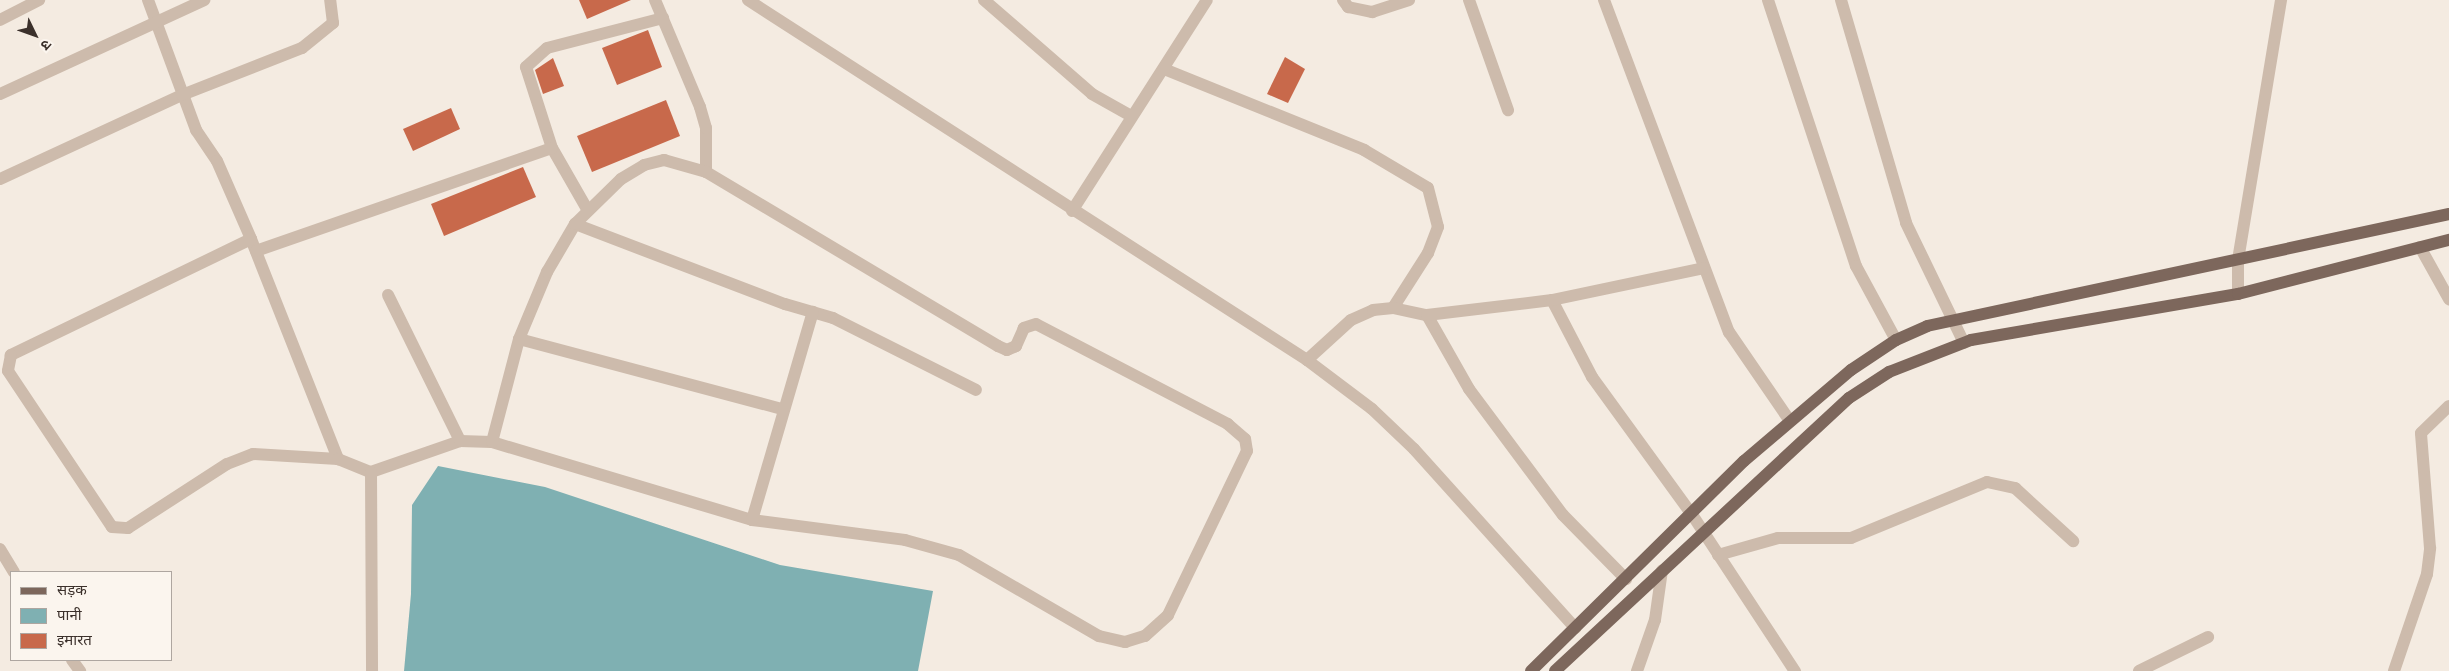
<!DOCTYPE html>
<meta charset="utf-8">
<style>
body{margin:0}
#map{position:relative;width:2449px;height:671px;overflow:hidden;background:#f4ebe1;font-family:Commissioner,"Noto Sans Devanagari",sans-serif}
div>[style]{position:absolute}
.water>*{inset:0;background:#7fb0b2}
.building>*{inset:0;background:#c8694b}
.minor>*{height:12px;margin:-6px;padding:0 6px;transform-origin:6px;border-radius:6px;background:#cdbbac}
.major>*{height:12px;margin:-6px;padding:0 6px;transform-origin:6px;border-radius:6px;background:#7d675c}
span{translate:-50% -50%;white-space:nowrap;text-align:center;line-height:1.15;-webkit-text-stroke:5px #fbf5ee;paint-order:stroke}
.legend{position:absolute;left:10px;top:571px;width:162px;height:90px;box-sizing:border-box;background:#fbf5ee;border:1px solid #aea6a0;margin:0;padding:6px 9px;list-style:none;font-size:15px;color:#3b302b}
.legend li{display:flex;align-items:center;gap:10px;height:25px}
.legend b{width:25px;border:1px solid #aea6a0}
.north{position:absolute;left:10px;top:10px;width:50px;height:50px;-webkit-text-stroke:4px #fbf5ee;paint-order:stroke;rotate:132deg;font-size:14px;font-weight:700;line-height:20px;text-align:center;color:#3b302b}
.north::after{content:'';display:block;margin:auto;width:18px;height:22px;background:#3b302b;clip-path:polygon(50% 0,100% 100%,50% 72%,0 100%)}
</style>
<div id="map">
<div class="water">
<i style="clip-path:polygon(438px 466px,545px 487px,780px 565px,933px 591px,918px 671px,404px 671px,411px 594px,412px 505px)"></i>
</div>
<div class="building">
<i style="clip-path:polygon(579px 0,631px 0,587px 19px)"></i>
<i style="clip-path:polygon(648px 30px,662px 67px,617px 85px,602px 48px)"></i>
<i style="clip-path:polygon(1285px 57px,1305px 69px,1288px 103px,1267px 94px)"></i>
<i style="clip-path:polygon(553px 58px,564px 86px,543px 94px,535px 70px)"></i>
<i style="clip-path:polygon(666px 100px,680px 136px,592px 172px,577px 136px)"></i>
<i style="clip-path:polygon(451px 108px,460px 129px,413px 151px,403px 129px)"></i>
<i style="clip-path:polygon(523px 167px,536px 197px,444px 236px,431px 204px)"></i>
</div>
<div class="minor">
<i style="left:148px;top:0;width:139px;rotate:69.7deg"></i>
<i style="left:196px;top:130px;width:37px;rotate:56deg"></i>
<i style="left:217px;top:161px;width:85px;rotate:66.4deg"></i>
<i style="left:251px;top:239px;width:237px;rotate:68.4deg"></i>
<i style="left:748px;top:0;width:665px;rotate:32.78deg"></i>
<i style="left:1307px;top:360px;width:81px;rotate:37deg"></i>
<i style="left:1372px;top:409px;width:58px;rotate:43.6deg"></i>
<i style="left:1414px;top:449px;width:241px;rotate:48deg"></i>
<i style="left:984px;top:0;width:143px;rotate:41deg"></i>
<i style="left:1092px;top:94px;width:45px;rotate:29.4deg"></i>
<i style="left:1343px;top:0;width:9px;rotate:54deg"></i>
<i style="left:1348px;top:7px;width:25px;rotate:12deg"></i>
<i style="left:1372px;top:12px;width:39px;rotate:-18deg"></i>
<i style="left:1469px;top:0;width:117px;rotate:70.5deg"></i>
<i style="left:1604px;top:0;width:355px;rotate:69.4deg"></i>
<i style="left:1729px;top:332px;width:108px;rotate:55.6deg"></i>
<i style="left:1768px;top:0;width:280px;rotate:71.7deg"></i>
<i style="left:1856px;top:266px;width:84px;rotate:61.6deg"></i>
<i style="left:1841px;top:0;width:232px;rotate:73.7deg"></i>
<i style="left:1906px;top:223px;width:133px;rotate:64.2deg"></i>
<i style="left:0;top:20px;width:44px;rotate:-27.1deg"></i>
<i style="left:1164px;top:69px;width:216px;rotate:22deg"></i>
<i style="left:1364px;top:150px;width:74px;rotate:30.7deg"></i>
<i style="left:1428px;top:188px;width:40px;rotate:75.6deg"></i>
<i style="left:1438px;top:227px;width:28px;rotate:111deg"></i>
<i style="left:1428px;top:253px;width:65px;rotate:122.5deg"></i>
<i style="left:0;top:94px;width:225px;rotate:-24.7deg"></i>
<i style="left:0;top:179px;width:200px;rotate:-24.8deg"></i>
<i style="left:182px;top:95px;width:129px;rotate:-21.4deg"></i>
<i style="left:302px;top:48px;width:40px;rotate:-39deg"></i>
<i style="left:333px;top:23px;width:23px;rotate:-97deg"></i>
<i style="left:587px;top:209px;width:70px;rotate:-119.8deg"></i>
<i style="left:552px;top:148px;width:85px;rotate:-107.8deg"></i>
<i style="left:526px;top:67px;width:28px;rotate:-42deg"></i>
<i style="left:547px;top:48px;width:120px;rotate:-14.5deg"></i>
<i style="left:1072px;top:211px;width:250px;rotate:-57.4deg"></i>
<i style="left:575px;top:224px;width:225px;rotate:20.9deg"></i>
<i style="left:785px;top:304px;width:50px;rotate:16.3deg"></i>
<i style="left:833px;top:318px;width:160px;rotate:26.7deg"></i>
<i style="left:251px;top:239px;width:267px;rotate:154.2deg"></i>
<i style="left:11px;top:355px;width:16px;rotate:101deg"></i>
<i style="left:8px;top:371px;width:187px;rotate:56.3deg"></i>
<i style="left:112px;top:527px;width:16px;rotate:4deg"></i>
<i style="left:128px;top:528px;width:118px;rotate:-32.9deg"></i>
<i style="left:227px;top:464px;width:28px;rotate:-21deg"></i>
<i style="left:253px;top:454px;width:85px;rotate:3.4deg"></i>
<i style="left:338px;top:459px;width:35px;rotate:22deg"></i>
<i style="left:371px;top:472px;width:94px;rotate:-19.2deg"></i>
<i style="left:460px;top:441px;width:32px;rotate:2deg"></i>
<i style="left:492px;top:442px;width:271px;rotate:16.7deg"></i>
<i style="left:752px;top:520px;width:154px;rotate:7.4deg"></i>
<i style="left:905px;top:540px;width:56px;rotate:15.5deg"></i>
<i style="left:959px;top:555px;width:162px;rotate:30.1deg"></i>
<i style="left:1099px;top:636px;width:27px;rotate:13deg"></i>
<i style="left:1125px;top:642px;width:21px;rotate:-17deg"></i>
<i style="left:1145px;top:636px;width:31px;rotate:-42deg"></i>
<i style="left:1168px;top:615px;width:182px;rotate:-64.3deg"></i>
<i style="left:1247px;top:451px;width:12px;rotate:-99deg"></i>
<i style="left:1245px;top:439px;width:23px;rotate:-139deg"></i>
<i style="left:1228px;top:424px;width:216px;rotate:-152.5deg"></i>
<i style="left:1036px;top:324px;width:13px;rotate:162deg"></i>
<i style="left:1024px;top:328px;width:20px;rotate:114deg"></i>
<i style="left:1016px;top:346px;width:10px;rotate:156deg"></i>
<i style="left:1007px;top:350px;width:10px;rotate:-156deg"></i>
<i style="left:998px;top:346px;width:340px;rotate:-149.2deg"></i>
<i style="left:706px;top:172px;width:44px;rotate:-90deg"></i>
<i style="left:706px;top:128px;width:22px;rotate:-106deg"></i>
<i style="left:700px;top:107px;width:116px;rotate:-112.8deg"></i>
<i style="left:2420px;top:247px;width:60px;rotate:60.9deg"></i>
<i style="left:256px;top:251px;width:313px;rotate:-19.2deg"></i>
<i style="left:2238px;top:294px;width:34px;rotate:-90deg"></i>
<i style="left:2238px;top:260px;width:264px;rotate:-80.6deg"></i>
<i style="left:388px;top:295px;width:163px;rotate:63.7deg"></i>
<i style="left:1552px;top:300px;width:87px;rotate:62.5deg"></i>
<i style="left:1592px;top:377px;width:172px;rotate:54deg"></i>
<i style="left:1693px;top:516px;width:186px;rotate:56.7deg"></i>
<i style="left:1427px;top:315px;width:85px;rotate:60.4deg"></i>
<i style="left:1469px;top:389px;width:157px;rotate:53.3deg"></i>
<i style="left:1563px;top:515px;width:90px;rotate:45.5deg"></i>
<i style="left:519px;top:339px;width:272px;rotate:14.9deg"></i>
<i style="left:1307px;top:360px;width:59px;rotate:-42.3deg"></i>
<i style="left:1351px;top:320px;width:24px;rotate:-24deg"></i>
<i style="left:1373px;top:310px;width:20px;rotate:-6deg"></i>
<i style="left:1393px;top:308px;width:35px;rotate:12deg"></i>
<i style="left:1427px;top:315px;width:126px;rotate:-6.8deg"></i>
<i style="left:1552px;top:300px;width:155px;rotate:-11.9deg"></i>
<i style="left:492px;top:442px;width:106px;rotate:-75.3deg"></i>
<i style="left:519px;top:339px;width:73px;rotate:-67.3deg"></i>
<i style="left:547px;top:272px;width:56px;rotate:-59.7deg"></i>
<i style="left:575px;top:224px;width:64px;rotate:-44.4deg"></i>
<i style="left:621px;top:179px;width:27px;rotate:-31deg"></i>
<i style="left:644px;top:165px;width:21px;rotate:-14deg"></i>
<i style="left:664px;top:160px;width:44px;rotate:15.9deg"></i>
<i style="left:371px;top:472px;width:199px;rotate:89.7deg"></i>
<i style="left:752px;top:520px;width:217px;rotate:-73.7deg"></i>
<i style="left:0;top:549px;width:27px;rotate:59deg"></i>
<i style="left:1718px;top:555px;width:62px;rotate:-15.8deg"></i>
<i style="left:1778px;top:538px;width:73px"></i>
<i style="left:1851px;top:538px;width:147px;rotate:-22.4deg"></i>
<i style="left:1987px;top:482px;width:29px;rotate:12deg"></i>
<i style="left:2015px;top:488px;width:79px;rotate:42.4deg"></i>
<i style="left:72px;top:660px;width:14px;rotate:54deg"></i>
<i style="left:1637px;top:671px;width:54px;rotate:-70.6deg"></i>
<i style="left:1655px;top:620px;width:50px;rotate:-82deg"></i>
<i style="left:2139px;top:671px;width:77px;rotate:-26.2deg"></i>
<i style="left:2394px;top:671px;width:102px;rotate:-71.2deg"></i>
<i style="left:2427px;top:574px;width:26px;rotate:-83deg"></i>
<i style="left:2430px;top:548px;width:115px;rotate:-94.5deg"></i>
<i style="left:2421px;top:433px;width:39px;rotate:-44deg"></i>
</div>
<div class="major">
<i style="left:1531px;top:671px;width:299px;rotate:-44.6deg"></i>
<i style="left:1744px;top:461px;width:140px;rotate:-40.4deg"></i>
<i style="left:1851px;top:370px;width:54px;rotate:-33.7deg"></i>
<i style="left:1896px;top:340px;width:34px;rotate:-24deg"></i>
<i style="left:1927px;top:326px;width:534px;rotate:-12.11deg"></i>
<i style="left:1555px;top:671px;width:401px;rotate:-42.9deg"></i>
<i style="left:1849px;top:398px;width:48px;rotate:-33deg"></i>
<i style="left:1889px;top:372px;width:88px;rotate:-21.3deg"></i>
<i style="left:1971px;top:340px;width:271px;rotate:-9.8deg"></i>
<i style="left:2238px;top:294px;width:218px;rotate:-14.4deg"></i>
</div>
<ul class="legend">
<li><b style="height:6px;background:#7d675c"></b>सड़क</li>
<li><b style="height:14px;background:#7fb0b2"></b>पानी</li>
<li><b style="height:14px;background:#c8694b"></b>इमारत</li>
</ul>
<div class="north">उ</div>
</div>
